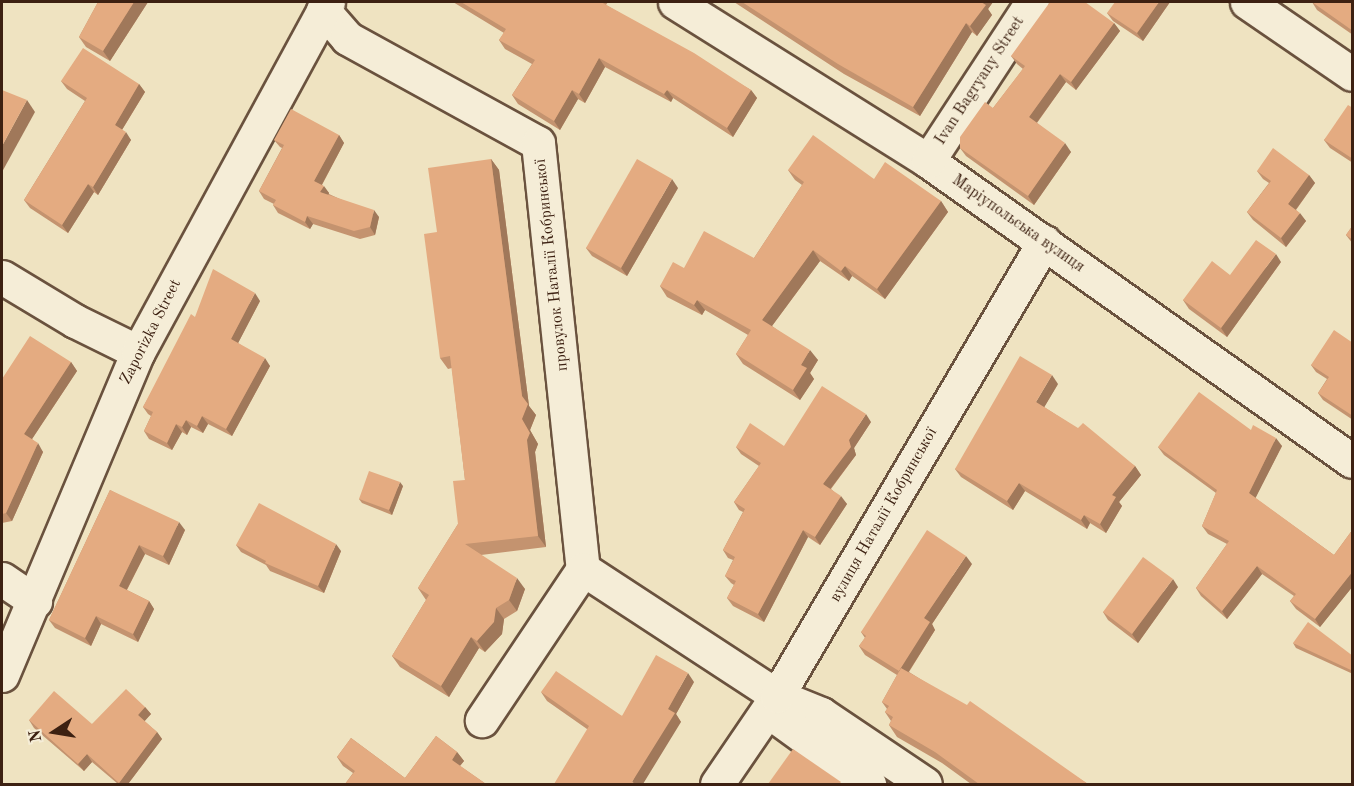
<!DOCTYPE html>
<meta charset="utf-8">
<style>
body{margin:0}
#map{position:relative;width:1354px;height:786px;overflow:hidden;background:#efe3c1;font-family:"Old Standard TT",serif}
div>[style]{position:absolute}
.roads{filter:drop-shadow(2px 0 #6a523e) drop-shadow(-2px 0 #6a523e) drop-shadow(0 2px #6a523e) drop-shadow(0 -2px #6a523e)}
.minor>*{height:33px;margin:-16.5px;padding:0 16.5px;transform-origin:16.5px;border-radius:16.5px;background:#f5edd7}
.wall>*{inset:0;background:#c4936f}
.shaded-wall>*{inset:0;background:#a0785a}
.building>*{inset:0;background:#e4ab81}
span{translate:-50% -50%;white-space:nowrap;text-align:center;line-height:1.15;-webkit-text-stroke:6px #f5edd7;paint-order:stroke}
.street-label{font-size:16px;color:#3d2112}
.frame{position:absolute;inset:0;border:3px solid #3d2112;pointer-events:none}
.north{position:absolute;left:24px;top:702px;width:60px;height:60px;-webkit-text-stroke:4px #f5edd7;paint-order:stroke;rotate:258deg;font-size:16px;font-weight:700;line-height:24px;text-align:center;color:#3d2112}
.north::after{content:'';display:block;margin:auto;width:21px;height:27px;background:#3d2112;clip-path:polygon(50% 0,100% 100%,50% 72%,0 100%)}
</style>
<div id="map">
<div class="roads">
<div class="minor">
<i style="left:675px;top:2px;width:299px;rotate:32.1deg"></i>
<i style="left:928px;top:161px;width:519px;rotate:35.28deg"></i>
<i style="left:1247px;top:2px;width:127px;rotate:34.4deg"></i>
<i style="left:323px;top:10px;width:37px;rotate:49deg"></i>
<i style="left:347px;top:38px;width:218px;rotate:28.8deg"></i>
<i style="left:538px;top:143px;width:428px;rotate:84deg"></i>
<i style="left:583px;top:569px;width:182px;rotate:123.8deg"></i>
<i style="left:928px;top:161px;width:190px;rotate:-56.8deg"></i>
<i style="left:2px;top:277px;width:85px;rotate:31.1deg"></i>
<i style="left:75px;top:321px;width:70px;rotate:26.2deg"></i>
<i style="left:583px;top:569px;width:232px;rotate:33.2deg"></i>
<i style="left:777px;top:696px;width:48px;rotate:22.2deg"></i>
<i style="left:821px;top:714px;width:125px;rotate:33.9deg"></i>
<i style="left:2px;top:579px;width:40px;rotate:34deg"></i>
<i style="left:2px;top:675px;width:350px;rotate:-67.2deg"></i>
<i style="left:138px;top:352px;width:398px;rotate:-61.5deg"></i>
<i style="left:768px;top:711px;width:125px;rotate:35.9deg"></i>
<i style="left:717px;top:784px;width:107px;rotate:-55.7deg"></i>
<i style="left:777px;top:696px;width:527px;rotate:-59.54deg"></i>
</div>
</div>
<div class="wall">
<i style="clip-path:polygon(98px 2px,148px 2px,110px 61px,86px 47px,79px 37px)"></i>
<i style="clip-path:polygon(453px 2px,608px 2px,606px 5px,751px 90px,757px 98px,733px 137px,673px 98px,671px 102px,605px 67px,585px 103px,578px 99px,560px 130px,518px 104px,512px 95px,532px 64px,505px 49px,499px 40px,504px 33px)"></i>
<i style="clip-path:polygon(734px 2px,993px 2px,988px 9px,992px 15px,977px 36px,972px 32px,920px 116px,844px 74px)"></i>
<i style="clip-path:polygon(1170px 2px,1143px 41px,1113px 21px,1107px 13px)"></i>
<i style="clip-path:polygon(1312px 2px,1353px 2px,1353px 35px,1317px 10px)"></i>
<i style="clip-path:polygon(1114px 23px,1120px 31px,1076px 90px,1066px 82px,1037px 123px,1071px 152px,1034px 205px,966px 156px,960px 148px,993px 108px,1023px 69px,1017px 64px,1011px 56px)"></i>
<i style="clip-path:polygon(61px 81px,139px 84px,145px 92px,122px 130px,131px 140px,98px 195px,94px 192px,68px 233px,30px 208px,24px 200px,85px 101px,67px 89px)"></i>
<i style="clip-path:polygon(1353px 108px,1353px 163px,1330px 148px,1324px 140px)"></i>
<i style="clip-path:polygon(339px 135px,344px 143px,322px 185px,329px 193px,329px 194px,379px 217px,375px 235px,360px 239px,313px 224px,310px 229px,278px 213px,273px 205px,274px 204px,264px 199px,259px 191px,282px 148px,280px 147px,274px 140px)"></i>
<i style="clip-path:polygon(491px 159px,499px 170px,529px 406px,536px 415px,530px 430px,538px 444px,535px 452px,546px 547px,481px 555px,525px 589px,517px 611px,504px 619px,502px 634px,485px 652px,479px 648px,449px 697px,400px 667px,392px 656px,426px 600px,418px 588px,458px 524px,465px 480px,452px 368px,448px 369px,440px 358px,437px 232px)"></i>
<i style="clip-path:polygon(788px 170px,874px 179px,941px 201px,948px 212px,885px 299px,852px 276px,849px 281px,820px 261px,772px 326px,818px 360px,810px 373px,814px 379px,800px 400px,743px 364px,736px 354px,748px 335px,705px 310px,702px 315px,667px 297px,660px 286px,684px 268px,754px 258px,802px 185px,795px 180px)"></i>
<i style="clip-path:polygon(1257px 171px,1309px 175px,1315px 183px,1296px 210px,1306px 221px,1286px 247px,1253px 220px,1247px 212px,1269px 183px,1263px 179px)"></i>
<i style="clip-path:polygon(678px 188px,627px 276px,592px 256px,586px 248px)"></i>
<i style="clip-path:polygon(1353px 225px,1353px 244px,1346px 235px)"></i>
<i style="clip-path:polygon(1281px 262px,1227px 337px,1189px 309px,1183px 300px)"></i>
<i style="clip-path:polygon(260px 301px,238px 343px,270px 366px,232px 436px,208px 424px,203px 433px,191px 427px,187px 435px,182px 432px,172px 450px,149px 439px,144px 431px,151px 416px,148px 414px,143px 407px,195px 317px)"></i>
<i style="clip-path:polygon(1353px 343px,1353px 420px,1323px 400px,1318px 393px,1327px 379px,1316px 372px,1311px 365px)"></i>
<i style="clip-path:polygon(71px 362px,77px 371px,32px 439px,43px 452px,12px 521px,2px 523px,2px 379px)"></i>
<i style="clip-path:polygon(1058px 384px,1044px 407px,1135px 466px,1141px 475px,1119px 502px,1122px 506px,1106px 533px,1090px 523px,1087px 529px,1025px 491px,1013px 510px,961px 477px,955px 469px)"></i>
<i style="clip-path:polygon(871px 422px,854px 448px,856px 455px,831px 489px,847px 504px,820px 545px,808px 537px,764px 622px,733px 606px,727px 598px,734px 585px,731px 583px,725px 576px,733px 560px,728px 558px,723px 550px,743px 512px,739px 510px,734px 502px,759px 466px,741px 454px,736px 447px,784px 446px)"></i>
<i style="clip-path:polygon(1251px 430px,1282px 446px,1255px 498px,1334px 555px,1353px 529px,1353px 586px,1320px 627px,1296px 609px,1290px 601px,1294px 596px,1262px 574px,1227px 619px,1201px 596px,1196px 588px,1227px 544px,1208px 534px,1202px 526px,1216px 493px,1164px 455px,1158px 447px)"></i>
<i style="clip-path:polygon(403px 486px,392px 515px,362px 503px,359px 499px)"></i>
<i style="clip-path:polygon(110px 490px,185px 530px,169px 565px,145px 554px,127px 590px,149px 601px,154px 609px,138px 642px,101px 624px,91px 646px,55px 628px,49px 620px)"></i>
<i style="clip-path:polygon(236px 545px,341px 551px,324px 593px,270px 571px,266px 565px,241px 552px)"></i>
<i style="clip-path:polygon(972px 564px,932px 624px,935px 630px,909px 672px,1088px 784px,971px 784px,942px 763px,897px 737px,889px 725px,891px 721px,885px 712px,887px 709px,882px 702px,897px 675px,865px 655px,859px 646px,865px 638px,861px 632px)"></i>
<i style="clip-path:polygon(1178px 587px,1138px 643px,1108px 620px,1103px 612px)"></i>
<i style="clip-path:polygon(1293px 643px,1353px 656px,1353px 674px,1296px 648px)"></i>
<i style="clip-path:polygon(694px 682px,676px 714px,681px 722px,587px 729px,547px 701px,541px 692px,622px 716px)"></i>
<i style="clip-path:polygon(145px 707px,151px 714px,144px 721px,157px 732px,162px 739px,128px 784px,118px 784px,92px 762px,84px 771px,34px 728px,29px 720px,92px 724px)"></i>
<i style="clip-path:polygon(436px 736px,457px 752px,464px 761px,460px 766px,486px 784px,345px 784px,353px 773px,343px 766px,337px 757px,351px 738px,405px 778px)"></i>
</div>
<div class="shaded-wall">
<i style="clip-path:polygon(134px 2px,148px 2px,110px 61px,103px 51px)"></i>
<i style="clip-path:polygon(980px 2px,993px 2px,988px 9px,992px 15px,977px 36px,970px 26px)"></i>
<i style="clip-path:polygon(1159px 2px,1170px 2px,1143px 41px,1137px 33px)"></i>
<i style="clip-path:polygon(966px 23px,972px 32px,920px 116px,913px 107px)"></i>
<i style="clip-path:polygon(1114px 23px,1120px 31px,1076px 90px,1071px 82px)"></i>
<i style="clip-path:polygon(599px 58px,605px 67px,585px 103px,579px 94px)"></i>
<i style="clip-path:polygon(1060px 74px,1066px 82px,1035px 125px,1029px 117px)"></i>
<i style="clip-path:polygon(139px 84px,145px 92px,120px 133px,115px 125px)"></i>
<i style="clip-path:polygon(572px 90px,578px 99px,560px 130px,554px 121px)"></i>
<i style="clip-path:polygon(667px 90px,673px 98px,671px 102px,664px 94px)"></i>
<i style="clip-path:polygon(751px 90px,757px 98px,733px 137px,727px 128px)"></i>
<i style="clip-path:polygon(27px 100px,35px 112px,2px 172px,2px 146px)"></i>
<i style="clip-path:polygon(126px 132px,131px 140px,98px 195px,93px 187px)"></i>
<i style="clip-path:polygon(339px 135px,344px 143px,320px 188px,314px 181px)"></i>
<i style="clip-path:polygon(1065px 143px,1071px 152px,1034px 205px,1028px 196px)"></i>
<i style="clip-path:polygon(491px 159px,499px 170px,529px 406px,536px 415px,530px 430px,538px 444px,535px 452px,546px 547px,538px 536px,522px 419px,522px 396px)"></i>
<i style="clip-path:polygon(1309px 175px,1315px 183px,1294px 212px,1288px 204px)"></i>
<i style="clip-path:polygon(672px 179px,678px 188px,627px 276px,621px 268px)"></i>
<i style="clip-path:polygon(88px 184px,94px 192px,68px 233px,62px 225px)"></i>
<i style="clip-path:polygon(324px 186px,329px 193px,326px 199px,320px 192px)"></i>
<i style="clip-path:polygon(941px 201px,948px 212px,885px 299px,877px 289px)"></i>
<i style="clip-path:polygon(374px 210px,379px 217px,375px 235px,370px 227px)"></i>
<i style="clip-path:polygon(1300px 213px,1306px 221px,1286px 247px,1281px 238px)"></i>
<i style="clip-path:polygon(307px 216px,313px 224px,310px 229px,305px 222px)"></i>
<i style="clip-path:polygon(813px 250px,820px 261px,769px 330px,762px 320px)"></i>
<i style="clip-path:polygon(1276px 254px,1281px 262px,1227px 337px,1221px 328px)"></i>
<i style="clip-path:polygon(845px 266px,852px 276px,849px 281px,841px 271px)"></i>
<i style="clip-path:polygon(255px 293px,260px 301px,236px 347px,231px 339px)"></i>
<i style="clip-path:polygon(697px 300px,705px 310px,702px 315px,694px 305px)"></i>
<i style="clip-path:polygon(810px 350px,818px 360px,810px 373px,814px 379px,800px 400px,793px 390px,801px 365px)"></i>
<i style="clip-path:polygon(265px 358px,270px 366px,232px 436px,226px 429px)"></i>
<i style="clip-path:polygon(71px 362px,77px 371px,30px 442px,24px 434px)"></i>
<i style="clip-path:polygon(1052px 375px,1058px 384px,1042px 411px,1036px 402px)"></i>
<i style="clip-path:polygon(866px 414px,871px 422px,854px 448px,856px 455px,828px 492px,823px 484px,849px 440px)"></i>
<i style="clip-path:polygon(202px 416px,208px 424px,203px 433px,197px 426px)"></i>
<i style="clip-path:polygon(186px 420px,191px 427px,187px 435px,182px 427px)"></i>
<i style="clip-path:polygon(176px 424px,182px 432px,172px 450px,167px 443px)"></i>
<i style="clip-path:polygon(1276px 438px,1282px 446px,1254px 501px,1249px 493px)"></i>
<i style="clip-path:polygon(38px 443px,43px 452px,12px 521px,6px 513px)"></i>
<i style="clip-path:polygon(1135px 466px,1141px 475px,1119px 502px,1122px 506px,1106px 533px,1100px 524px,1112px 495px)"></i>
<i style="clip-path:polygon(400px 482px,403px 486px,392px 515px,389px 510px)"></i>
<i style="clip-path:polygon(1019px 483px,1025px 491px,1013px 510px,1007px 501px)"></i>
<i style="clip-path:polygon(841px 496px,847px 504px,820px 545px,815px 537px)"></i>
<i style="clip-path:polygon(1084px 515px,1090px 523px,1087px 529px,1081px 520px)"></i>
<i style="clip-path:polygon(179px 522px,185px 530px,169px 565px,163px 556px)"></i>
<i style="clip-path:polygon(803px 530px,808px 537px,764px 622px,758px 614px)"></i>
<i style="clip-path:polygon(336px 544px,341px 551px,324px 593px,318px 586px)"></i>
<i style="clip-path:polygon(139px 545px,145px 554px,124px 595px,119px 586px)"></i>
<i style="clip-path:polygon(966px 556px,972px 564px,932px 624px,935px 630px,904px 679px,899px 671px,924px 618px)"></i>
<i style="clip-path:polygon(1257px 566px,1262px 574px,1227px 619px,1222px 611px)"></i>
<i style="clip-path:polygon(1353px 571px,1353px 586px,1320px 627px,1315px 619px)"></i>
<i style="clip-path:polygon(517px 578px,525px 589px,517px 611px,509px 600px)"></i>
<i style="clip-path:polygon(1173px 579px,1178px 587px,1138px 643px,1132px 634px)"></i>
<i style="clip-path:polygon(149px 601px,154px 609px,138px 642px,133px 634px)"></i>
<i style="clip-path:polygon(496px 608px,504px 619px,502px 634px,485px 652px,477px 641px)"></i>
<i style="clip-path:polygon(96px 616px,101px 624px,91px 646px,85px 638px)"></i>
<i style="clip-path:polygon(471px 637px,479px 648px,449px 697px,441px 686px)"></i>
<i style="clip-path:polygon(688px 673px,694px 682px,676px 714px,681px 722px,643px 784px,634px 784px,632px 782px,668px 709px)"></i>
<i style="clip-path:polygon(145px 707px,151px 714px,143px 723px,138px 715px)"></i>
<i style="clip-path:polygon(157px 732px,162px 739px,128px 784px,120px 784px,119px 783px)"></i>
<i style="clip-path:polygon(457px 752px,464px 761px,458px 768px,452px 760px)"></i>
<i style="clip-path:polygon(87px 754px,92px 762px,84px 771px,78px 764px)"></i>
</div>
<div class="building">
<i style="clip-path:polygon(98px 2px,134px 2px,103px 51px,79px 37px)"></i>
<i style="clip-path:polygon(461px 2px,601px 2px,694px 53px,751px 90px,727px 128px,667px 90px,664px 94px,599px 58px,579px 94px,572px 90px,554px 121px,512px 95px,535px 60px,499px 40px,506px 29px)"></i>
<i style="clip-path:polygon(742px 2px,981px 2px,986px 5px,970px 26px,966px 23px,913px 107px,838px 64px)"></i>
<i style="clip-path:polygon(1050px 2px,1085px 2px,1114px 23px,1071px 82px,1060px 74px,1029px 117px,1065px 143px,1028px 196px,960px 148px,960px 137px,985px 102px,993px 108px,1025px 66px,1011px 56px)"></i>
<i style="clip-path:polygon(1115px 2px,1159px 2px,1137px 33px,1107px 13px)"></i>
<i style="clip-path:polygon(1312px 2px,1353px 2px,1353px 31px)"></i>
<i style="clip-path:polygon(83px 48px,139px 84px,115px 125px,126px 132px,93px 187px,88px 184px,62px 225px,24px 200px,87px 98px,61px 81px)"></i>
<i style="clip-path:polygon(2px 90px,27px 100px,2px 146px)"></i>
<i style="clip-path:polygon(1348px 105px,1353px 108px,1353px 159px,1324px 140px)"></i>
<i style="clip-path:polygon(291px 109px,339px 135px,314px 181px,324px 186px,320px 192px,374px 210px,370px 227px,354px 231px,307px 216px,305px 222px,273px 205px,276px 200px,259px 191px,284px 145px,274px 140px)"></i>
<i style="clip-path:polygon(813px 135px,874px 179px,885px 162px,941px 201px,877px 289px,845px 266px,841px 271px,813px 250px,762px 320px,810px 350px,801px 365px,807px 368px,793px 390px,736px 354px,751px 330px,697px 300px,694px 305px,660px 286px,673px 262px,684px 268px,704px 231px,754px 258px,804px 182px,788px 170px)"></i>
<i style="clip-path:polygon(1273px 148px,1309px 175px,1288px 204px,1300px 213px,1281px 238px,1247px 212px,1271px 181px,1257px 171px)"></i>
<i style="clip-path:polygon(491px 159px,522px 396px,528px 404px,522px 419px,530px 433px,527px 440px,538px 536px,465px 544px,517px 578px,509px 600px,496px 608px,494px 622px,477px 641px,471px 637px,441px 686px,392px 656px,429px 595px,418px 588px,458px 524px,453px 481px,465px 480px,450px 356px,440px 358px,424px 234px,437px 232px,428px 168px)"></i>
<i style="clip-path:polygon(637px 159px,672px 179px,621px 268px,586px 248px)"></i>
<i style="clip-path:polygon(1353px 225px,1353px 240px,1346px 235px)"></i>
<i style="clip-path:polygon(1256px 240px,1276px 254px,1221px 328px,1183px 300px,1212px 261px,1230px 275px)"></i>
<i style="clip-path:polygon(213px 269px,255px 293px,231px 339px,265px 358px,226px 429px,202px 416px,197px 426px,186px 420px,182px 427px,176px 424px,167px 443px,144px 431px,153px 412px,143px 407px,191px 314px,195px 317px)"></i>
<i style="clip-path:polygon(1334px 330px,1353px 343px,1353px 416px,1318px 393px,1329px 377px,1311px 365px)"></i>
<i style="clip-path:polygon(30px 336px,71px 362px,24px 434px,38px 443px,6px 513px,2px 514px,2px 379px)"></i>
<i style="clip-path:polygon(1020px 356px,1052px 375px,1036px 402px,1078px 428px,1083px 423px,1135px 466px,1112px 495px,1116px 497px,1100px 524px,1084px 515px,1081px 520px,1019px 483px,1007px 501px,955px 469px)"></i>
<i style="clip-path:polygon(822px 386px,866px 414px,849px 440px,851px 447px,823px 484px,841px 496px,815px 537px,803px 530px,758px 614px,727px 598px,736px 581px,725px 576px,735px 557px,723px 550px,745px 509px,734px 502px,761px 463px,736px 447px,750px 423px,784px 446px)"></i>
<i style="clip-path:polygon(1199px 392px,1251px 430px,1253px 425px,1276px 438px,1249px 493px,1334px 555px,1353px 529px,1353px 571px,1315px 619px,1290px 601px,1296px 594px,1257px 566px,1222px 611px,1196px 588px,1229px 541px,1202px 526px,1217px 490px,1158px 447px)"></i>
<i style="clip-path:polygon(369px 471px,400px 482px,389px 510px,359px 499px)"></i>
<i style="clip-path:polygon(110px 490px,179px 522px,163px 556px,139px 545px,119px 586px,149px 601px,133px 634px,96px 616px,85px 638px,49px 620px)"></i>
<i style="clip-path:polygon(259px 503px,336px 544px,318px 586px,265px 563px,266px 561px,236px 545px)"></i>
<i style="clip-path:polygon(927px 530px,966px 556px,924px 618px,930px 622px,899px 671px,859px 646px,866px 636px,861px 632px)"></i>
<i style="clip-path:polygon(1143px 557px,1173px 579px,1132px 634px,1103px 612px)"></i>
<i style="clip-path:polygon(1308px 622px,1353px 656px,1353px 671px,1293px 643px)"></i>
<i style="clip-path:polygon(656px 655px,688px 673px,668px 709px,675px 713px,632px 782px,636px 784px,554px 784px,589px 726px,541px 692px,556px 671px,622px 716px)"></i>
<i style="clip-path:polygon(901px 668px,967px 705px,970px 701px,1088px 784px,979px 784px,935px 752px,889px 725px,893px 717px,885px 712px,889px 706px,882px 702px)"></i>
<i style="clip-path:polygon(126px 689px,145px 707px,138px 715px,157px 732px,119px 783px,87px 754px,78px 764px,29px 720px,54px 691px,92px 724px)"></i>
<i style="clip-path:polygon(436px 736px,457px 752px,452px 760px,486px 784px,345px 784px,355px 771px,337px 757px,351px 738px,405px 778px)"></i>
<i style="clip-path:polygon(793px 749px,841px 782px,839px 784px,768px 784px)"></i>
</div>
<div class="street-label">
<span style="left:980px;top:81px;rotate:-57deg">Ivan Bagryany Street</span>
<span style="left:1018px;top:224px;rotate:35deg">Маріупольська вулиця</span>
<span style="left:552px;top:265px;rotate:-96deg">провулок Наталії Кобринської</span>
<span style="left:151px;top:332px;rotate:-63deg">Zaporizka Street</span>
<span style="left:884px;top:515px;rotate:-60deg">вулиця Наталії Кобринської</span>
</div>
<div class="frame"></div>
<div class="north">N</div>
</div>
